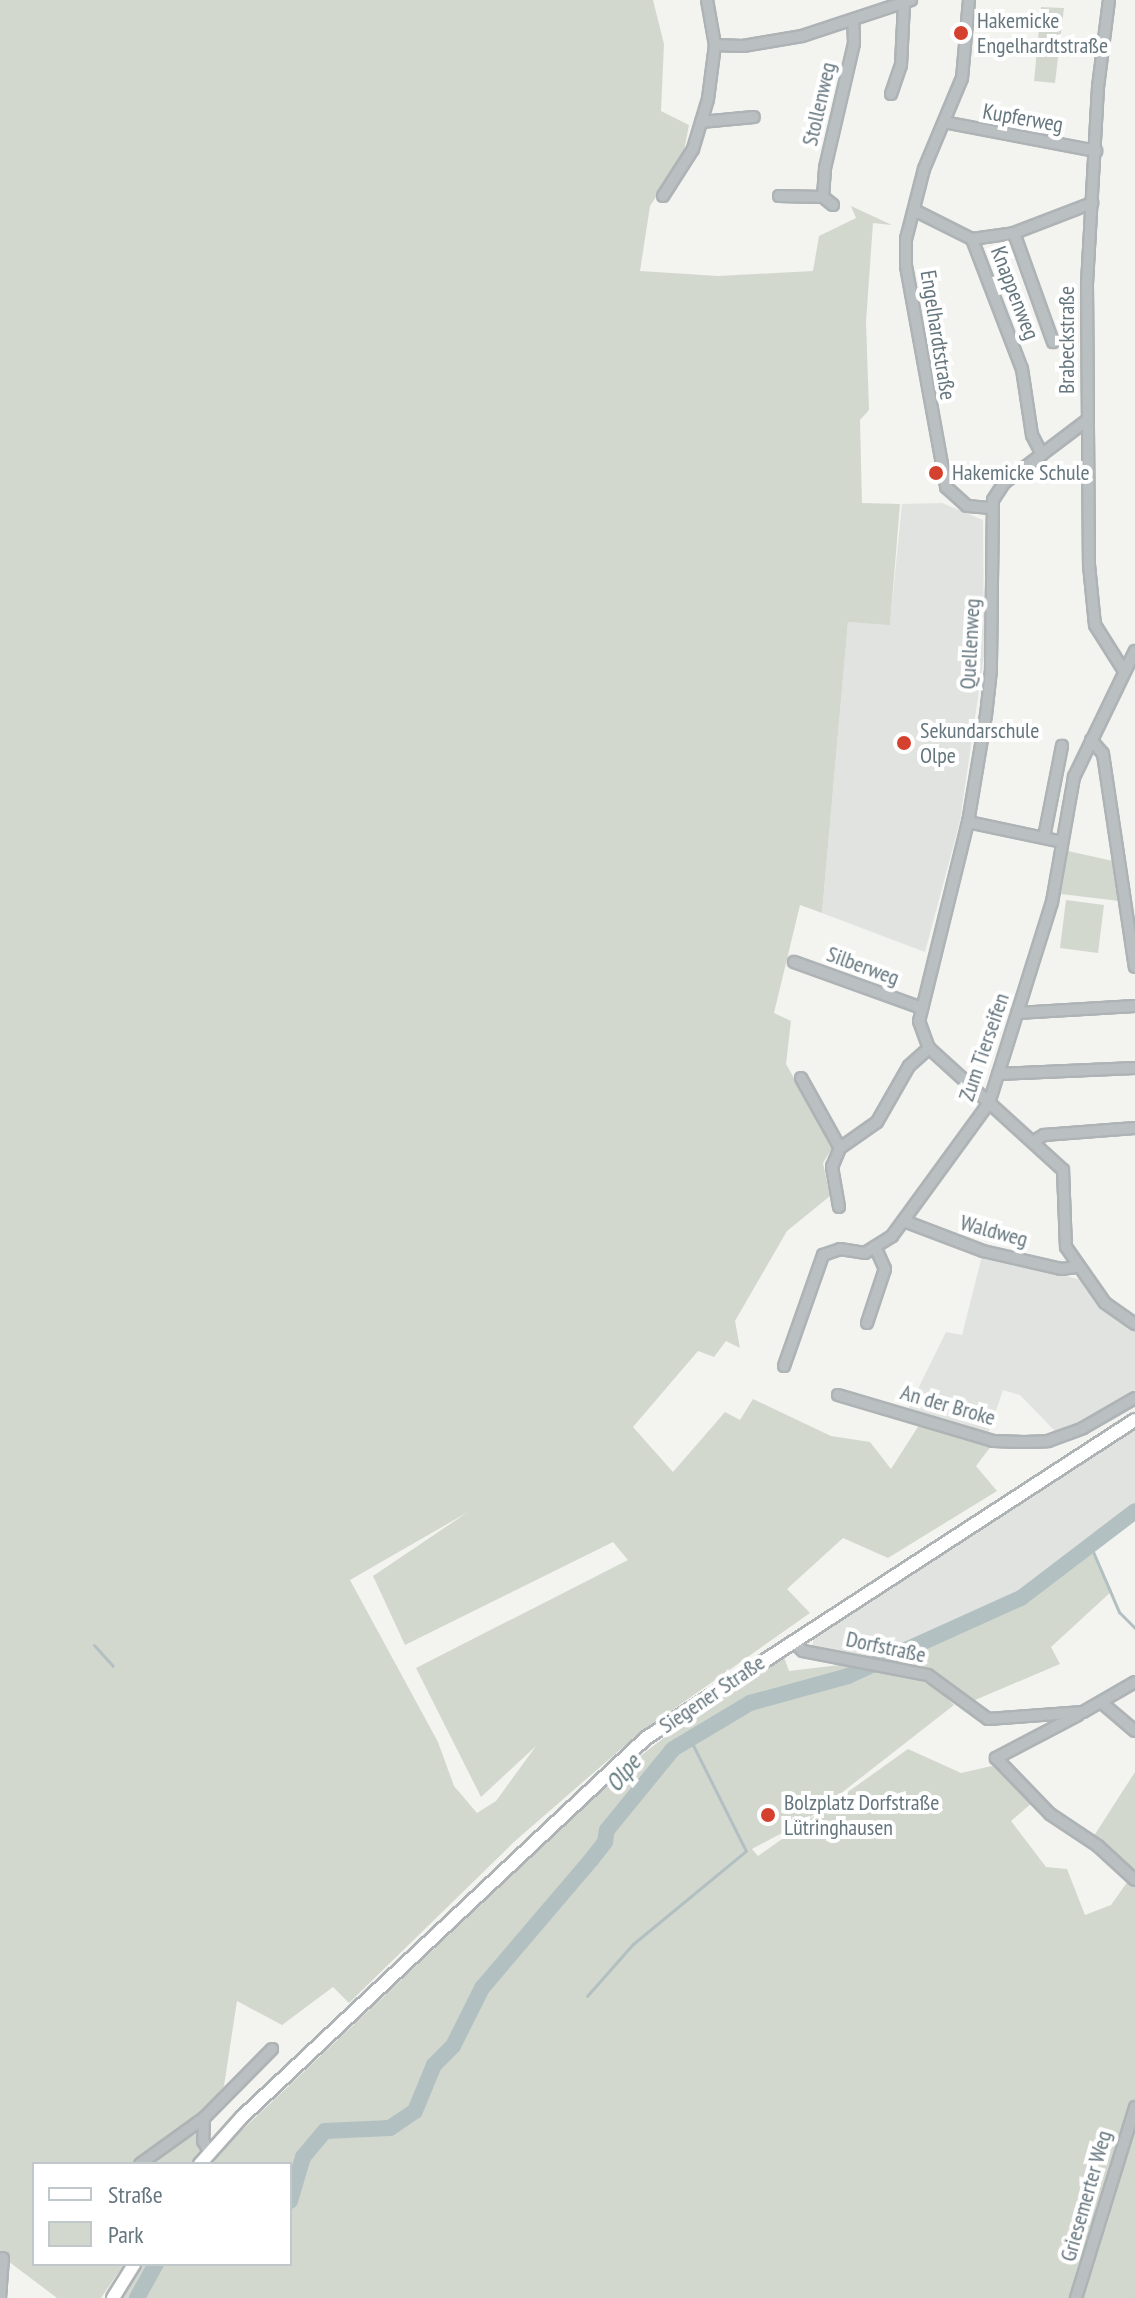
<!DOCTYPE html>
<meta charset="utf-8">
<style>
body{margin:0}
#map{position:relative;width:1135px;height:2298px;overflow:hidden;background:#f3f3f0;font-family:"PT Sans Narrow",sans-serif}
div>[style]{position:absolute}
.built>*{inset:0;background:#e1e3e0}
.green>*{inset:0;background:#d3d8cf}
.stream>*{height:3px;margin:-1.5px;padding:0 1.5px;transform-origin:1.5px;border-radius:1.5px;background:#b2c0c2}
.river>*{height:16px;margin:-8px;padding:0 8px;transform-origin:8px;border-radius:8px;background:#b2c0c2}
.roads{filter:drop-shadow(2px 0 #aeb3b5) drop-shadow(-2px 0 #aeb3b5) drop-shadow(0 2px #aeb3b5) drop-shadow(0 -2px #aeb3b5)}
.minor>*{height:10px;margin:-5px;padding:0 5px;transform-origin:5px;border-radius:5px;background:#babfc1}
.major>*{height:12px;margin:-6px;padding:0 6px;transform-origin:6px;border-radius:6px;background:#fff}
.dots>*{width:22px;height:22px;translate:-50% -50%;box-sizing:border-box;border:4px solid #fff;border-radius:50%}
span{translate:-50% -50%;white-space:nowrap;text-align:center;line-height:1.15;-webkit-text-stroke:8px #fff;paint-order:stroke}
.poi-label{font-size:22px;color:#65767e}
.left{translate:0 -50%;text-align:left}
.street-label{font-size:22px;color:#65767e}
.water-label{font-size:24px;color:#60787c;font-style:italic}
.legend{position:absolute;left:32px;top:2162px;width:260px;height:104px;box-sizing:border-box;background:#fff;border:2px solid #c1c8cb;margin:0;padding:10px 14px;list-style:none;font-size:24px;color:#65767e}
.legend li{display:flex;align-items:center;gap:16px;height:40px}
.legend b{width:40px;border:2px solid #c1c8cb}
</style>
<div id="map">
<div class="built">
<i style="clip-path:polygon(942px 503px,983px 520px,984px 656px,960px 821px,925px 952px,822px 913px,848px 622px,890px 624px,902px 504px)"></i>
<i style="clip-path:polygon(982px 1256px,1082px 1280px,1103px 1309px,1135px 1330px,1135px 1390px,1091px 1417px,1055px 1431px,1020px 1395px,1003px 1390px,988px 1434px,908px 1409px,946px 1332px,962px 1335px)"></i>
<i style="clip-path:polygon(1135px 1428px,1135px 1507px,1089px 1544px,1021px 1589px,873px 1659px,812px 1650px,814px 1635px)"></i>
</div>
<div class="green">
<i style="clip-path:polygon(evenodd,0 0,653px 0,664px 44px,661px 111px,689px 125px,683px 156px,650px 206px,640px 271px,718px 276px,813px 271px,819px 236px,856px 218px,851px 206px,892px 225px,873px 223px,866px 322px,869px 410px,860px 420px,862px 503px,900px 504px,890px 625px,848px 622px,822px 913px,800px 905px,774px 1013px,791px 1021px,786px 1064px,833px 1147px,823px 1163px,830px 1196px,787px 1231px,735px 1321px,740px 1348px,726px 1341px,714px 1357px,698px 1351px,633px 1427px,673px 1472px,725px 1412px,740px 1420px,753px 1399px,831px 1436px,870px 1442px,891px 1469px,921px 1422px,992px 1445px,976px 1466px,997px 1491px,888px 1558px,843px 1538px,787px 1589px,810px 1613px,637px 1735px,515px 1841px,349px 2003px,333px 1987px,282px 2025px,237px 2001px,224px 2086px,177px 2144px,198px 2133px,200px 2151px,191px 2164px,34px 2164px,34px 2264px,124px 2264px,101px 2298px,57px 2298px,0 2255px,0 0,468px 1512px,373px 1576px,405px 1645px,613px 1542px,628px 1560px,416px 1668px,481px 1797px,536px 1746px,496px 1801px,477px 1813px,454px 1786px,438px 1742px,350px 1580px,468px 1512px)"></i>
<i style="clip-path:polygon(1041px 7px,1064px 8px,1055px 83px,1034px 81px)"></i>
<i style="clip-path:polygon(1068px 851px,1113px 861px,1119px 901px,1061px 894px)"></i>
<i style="clip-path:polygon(1066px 900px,1104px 905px,1098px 953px,1060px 948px)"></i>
<i style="clip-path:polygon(1092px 1548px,1112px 1591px,1051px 1647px,1060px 1664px,968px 1703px,947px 1682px,911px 1666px,882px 1662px,1021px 1600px)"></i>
<i style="clip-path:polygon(784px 1657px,789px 1671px,848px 1664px,909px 1674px,940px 1691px,954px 1705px,808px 1819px,752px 1849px,758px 1856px,908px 1749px,961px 1773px,996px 1765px,1033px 1802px,1011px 1821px,1046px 1867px,1067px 1869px,1085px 1915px,1111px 1905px,1128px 1881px,1090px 1842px,1135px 1772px,1135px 2298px,122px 2298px,142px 2264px,290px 2264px,290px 2164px,206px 2164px,631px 1763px,703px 1708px)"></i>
</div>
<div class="stream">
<i style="left:1091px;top:1547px;width:71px;rotate:66.7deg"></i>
<i style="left:1119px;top:1612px;width:23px;rotate:45deg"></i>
<i style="left:94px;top:1645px;width:28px;rotate:48deg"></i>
<i style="left:587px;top:1996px;width:69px;rotate:-48.5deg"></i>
<i style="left:633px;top:1944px;width:146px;rotate:-39.5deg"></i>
<i style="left:746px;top:1851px;width:125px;rotate:-116.6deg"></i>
</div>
<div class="river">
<i style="left:290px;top:2201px;width:46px;rotate:-73.5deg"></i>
<i style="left:303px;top:2157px;width:34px;rotate:-50deg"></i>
<i style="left:325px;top:2131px;width:65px;rotate:-2.6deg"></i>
<i style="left:390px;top:2128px;width:30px;rotate:-34deg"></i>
<i style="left:415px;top:2111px;width:50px;rotate:-67.6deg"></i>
<i style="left:434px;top:2065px;width:27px;rotate:-45deg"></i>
<i style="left:453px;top:2046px;width:65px;rotate:-63.4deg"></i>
<i style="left:482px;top:1988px;width:168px;rotate:-49.6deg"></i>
<i style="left:591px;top:1860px;width:23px;rotate:-52deg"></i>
<i style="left:605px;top:1842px;width:12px;rotate:-81deg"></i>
<i style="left:607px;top:1830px;width:104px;rotate:-50.8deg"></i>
<i style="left:673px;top:1749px;width:90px;rotate:-30.9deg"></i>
<i style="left:750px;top:1703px;width:102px;rotate:-15.4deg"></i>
<i style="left:848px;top:1676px;width:190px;rotate:-24.3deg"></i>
<i style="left:1021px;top:1598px;width:143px;rotate:-37.3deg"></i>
<i style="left:137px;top:2298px;width:39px;rotate:-61deg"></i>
</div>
<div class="roads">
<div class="minor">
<i style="left:969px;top:0;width:78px;rotate:95.1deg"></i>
<i style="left:962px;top:78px;width:99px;rotate:112.7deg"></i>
<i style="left:924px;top:169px;width:72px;rotate:104.4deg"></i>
<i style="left:906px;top:239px;width:27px;rotate:90deg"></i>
<i style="left:906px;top:266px;width:225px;rotate:79.7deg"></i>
<i style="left:946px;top:487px;width:28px;rotate:42deg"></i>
<i style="left:967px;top:506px;width:25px;rotate:5deg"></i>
<i style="left:1109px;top:0;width:88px;rotate:97.2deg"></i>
<i style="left:1098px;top:87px;width:197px;rotate:93.2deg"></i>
<i style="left:1087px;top:284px;width:281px;rotate:89.6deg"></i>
<i style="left:1089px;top:565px;width:60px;rotate:84.3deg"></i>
<i style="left:1095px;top:625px;width:54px;rotate:57.8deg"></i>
<i style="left:715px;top:45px;width:28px;rotate:2deg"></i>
<i style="left:743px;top:46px;width:60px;rotate:-9.6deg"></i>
<i style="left:802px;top:36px;width:115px;rotate:-18.3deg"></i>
<i style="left:891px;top:94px;width:31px;rotate:-71deg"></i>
<i style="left:901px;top:65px;width:62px;rotate:-87.2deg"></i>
<i style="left:701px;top:122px;width:53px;rotate:-5.4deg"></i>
<i style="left:944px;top:122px;width:155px;rotate:10.8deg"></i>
<i style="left:663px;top:196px;width:56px;rotate:-57.4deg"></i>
<i style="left:693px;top:149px;width:52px;rotate:-73.3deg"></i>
<i style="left:708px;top:99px;width:54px;rotate:-82.6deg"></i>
<i style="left:715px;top:45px;width:46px;rotate:-100.1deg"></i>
<i style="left:779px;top:196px;width:44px;rotate:1.3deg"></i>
<i style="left:833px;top:205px;width:13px;rotate:-141deg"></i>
<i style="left:823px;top:197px;width:29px;rotate:-86deg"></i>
<i style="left:825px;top:168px;width:128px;rotate:-76.9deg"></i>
<i style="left:854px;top:43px;width:23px;rotate:-92deg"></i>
<i style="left:914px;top:210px;width:65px;rotate:26.6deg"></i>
<i style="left:972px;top:239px;width:42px;rotate:-8.1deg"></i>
<i style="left:1014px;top:233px;width:84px;rotate:-21deg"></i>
<i style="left:1014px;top:233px;width:116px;rotate:70.3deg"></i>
<i style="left:972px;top:239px;width:139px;rotate:69deg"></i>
<i style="left:1022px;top:369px;width:67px;rotate:81.4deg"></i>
<i style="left:1032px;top:435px;width:22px;rotate:63deg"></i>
<i style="left:1086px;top:421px;width:103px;rotate:142.9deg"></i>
<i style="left:1004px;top:483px;width:20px;rotate:123deg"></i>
<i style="left:993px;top:500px;width:170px;rotate:90.7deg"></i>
<i style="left:991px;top:670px;width:45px;rotate:96.3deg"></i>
<i style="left:986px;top:715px;width:109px;rotate:99.5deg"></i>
<i style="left:968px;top:822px;width:205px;rotate:103.8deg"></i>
<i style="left:919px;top:1021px;width:29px;rotate:70deg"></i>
<i style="left:929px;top:1048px;width:181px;rotate:42.3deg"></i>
<i style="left:1063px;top:1170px;width:77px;rotate:87.8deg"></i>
<i style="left:1066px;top:1247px;width:68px;rotate:55.1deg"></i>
<i style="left:1105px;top:1303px;width:37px;rotate:35deg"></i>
<i style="left:1091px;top:740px;width:18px;rotate:49deg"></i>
<i style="left:1103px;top:754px;width:215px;rotate:81.5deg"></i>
<i style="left:968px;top:822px;width:96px;rotate:12deg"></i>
<i style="left:1044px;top:837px;width:93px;rotate:-78.8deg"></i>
<i style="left:794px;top:962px;width:133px;rotate:19.8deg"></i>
<i style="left:1017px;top:1013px;width:118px;rotate:-3.4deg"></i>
<i style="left:998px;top:1074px;width:137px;rotate:-2.5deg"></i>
<i style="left:801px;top:1078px;width:80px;rotate:60.9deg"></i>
<i style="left:1034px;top:1141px;width:12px;rotate:-31deg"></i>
<i style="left:1044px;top:1135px;width:91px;rotate:-4.4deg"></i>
<i style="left:839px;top:1207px;width:41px;rotate:-99.9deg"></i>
<i style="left:832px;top:1167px;width:21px;rotate:-67deg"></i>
<i style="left:840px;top:1148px;width:45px;rotate:-35.1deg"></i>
<i style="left:877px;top:1122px;width:64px;rotate:-60.3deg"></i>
<i style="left:909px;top:1066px;width:27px;rotate:-42deg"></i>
<i style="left:904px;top:1221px;width:85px;rotate:20.8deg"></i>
<i style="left:983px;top:1251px;width:80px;rotate:13deg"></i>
<i style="left:1061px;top:1269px;width:16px;rotate:-7deg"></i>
<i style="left:867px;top:1323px;width:57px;rotate:-71.6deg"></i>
<i style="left:885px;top:1269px;width:22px;rotate:-114deg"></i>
<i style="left:784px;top:1366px;width:118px;rotate:-70.6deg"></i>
<i style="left:823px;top:1255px;width:18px;rotate:-19deg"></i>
<i style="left:840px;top:1249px;width:25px;rotate:9deg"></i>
<i style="left:865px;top:1253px;width:32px;rotate:-32deg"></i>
<i style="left:892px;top:1236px;width:165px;rotate:-53.9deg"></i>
<i style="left:989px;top:1103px;width:211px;rotate:-72.6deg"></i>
<i style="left:1052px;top:902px;width:127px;rotate:-80deg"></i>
<i style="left:1074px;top:777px;width:140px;rotate:-64.2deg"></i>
<i style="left:838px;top:1395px;width:162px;rotate:16.5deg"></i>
<i style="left:993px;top:1441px;width:31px;rotate:2deg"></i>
<i style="left:1024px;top:1442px;width:24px;rotate:-2deg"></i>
<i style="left:1048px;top:1441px;width:37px;rotate:-20deg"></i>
<i style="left:1083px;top:1428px;width:60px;rotate:-30deg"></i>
<i style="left:793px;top:1641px;width:14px;rotate:45deg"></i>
<i style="left:803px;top:1651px;width:127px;rotate:10.9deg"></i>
<i style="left:928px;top:1675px;width:74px;rotate:36.3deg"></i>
<i style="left:988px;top:1719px;width:95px;rotate:-4.2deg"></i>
<i style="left:1083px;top:1712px;width:60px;rotate:-30deg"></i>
<i style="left:1102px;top:1703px;width:43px;rotate:40.3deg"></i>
<i style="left:1078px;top:1715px;width:93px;rotate:152.3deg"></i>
<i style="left:996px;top:1758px;width:78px;rotate:46deg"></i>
<i style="left:1050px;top:1814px;width:58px;rotate:33.7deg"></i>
<i style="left:1098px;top:1846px;width:50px;rotate:42.6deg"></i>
<i style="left:204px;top:2118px;width:23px;rotate:92deg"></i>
<i style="left:203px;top:2141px;width:13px;rotate:58deg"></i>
<i style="left:140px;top:2164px;width:79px;rotate:-35.7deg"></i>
<i style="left:204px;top:2118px;width:97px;rotate:-45.4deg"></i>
<i style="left:0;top:2298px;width:40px;rotate:-85.7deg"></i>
<i style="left:1076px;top:2298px;width:200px;rotate:-72.8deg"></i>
</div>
<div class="major">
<i style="left:200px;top:2164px;width:63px;rotate:-48.2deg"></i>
<i style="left:242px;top:2117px;width:554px;rotate:-43.17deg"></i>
<i style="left:646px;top:1738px;width:583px;rotate:-33.04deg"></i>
<i style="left:113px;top:2298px;width:40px;rotate:-58deg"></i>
</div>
</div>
<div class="dots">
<i style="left:961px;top:33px;background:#d4412f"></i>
<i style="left:936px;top:473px;background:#d4412f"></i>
<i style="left:904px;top:743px;background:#d4412f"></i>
<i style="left:768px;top:1815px;background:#d4412f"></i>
</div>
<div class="poi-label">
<span class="left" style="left:977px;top:33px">Hakemicke<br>Engelhardtstraße</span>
<span class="left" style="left:952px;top:473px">Hakemicke Schule</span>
<span class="left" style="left:920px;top:743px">Sekundarschule<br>Olpe</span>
<span class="left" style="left:784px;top:1815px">Bolzplatz Dorfstraße<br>Lütringhausen</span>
</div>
<div class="street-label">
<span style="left:819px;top:104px;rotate:-77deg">Stollenweg</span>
<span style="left:1023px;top:118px;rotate:10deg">Kupferweg</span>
<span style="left:1015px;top:293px;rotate:69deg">Knappenweg</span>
<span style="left:938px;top:335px;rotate:81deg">Engelhardtstraße</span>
<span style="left:1067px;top:340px;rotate:-90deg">Brabeckstraße</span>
<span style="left:970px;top:644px;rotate:-87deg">Quellenweg</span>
<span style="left:863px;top:966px;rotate:20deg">Silberweg</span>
<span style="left:984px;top:1047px;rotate:-71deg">Zum Tierseifen</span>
<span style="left:994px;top:1231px;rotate:15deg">Waldweg</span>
<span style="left:948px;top:1405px;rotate:16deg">An der Broke</span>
<span style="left:886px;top:1647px;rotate:12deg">Dorfstraße</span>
<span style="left:712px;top:1694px;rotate:-34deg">Siegener Straße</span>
<span style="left:1086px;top:2196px;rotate:-74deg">Griesemerter Weg</span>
</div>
<div class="water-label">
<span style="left:623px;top:1773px;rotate:-51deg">Olpe</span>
</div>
<ul class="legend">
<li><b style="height:10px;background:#fff"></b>Straße</li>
<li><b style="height:22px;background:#d3d8cf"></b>Park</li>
</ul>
</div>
